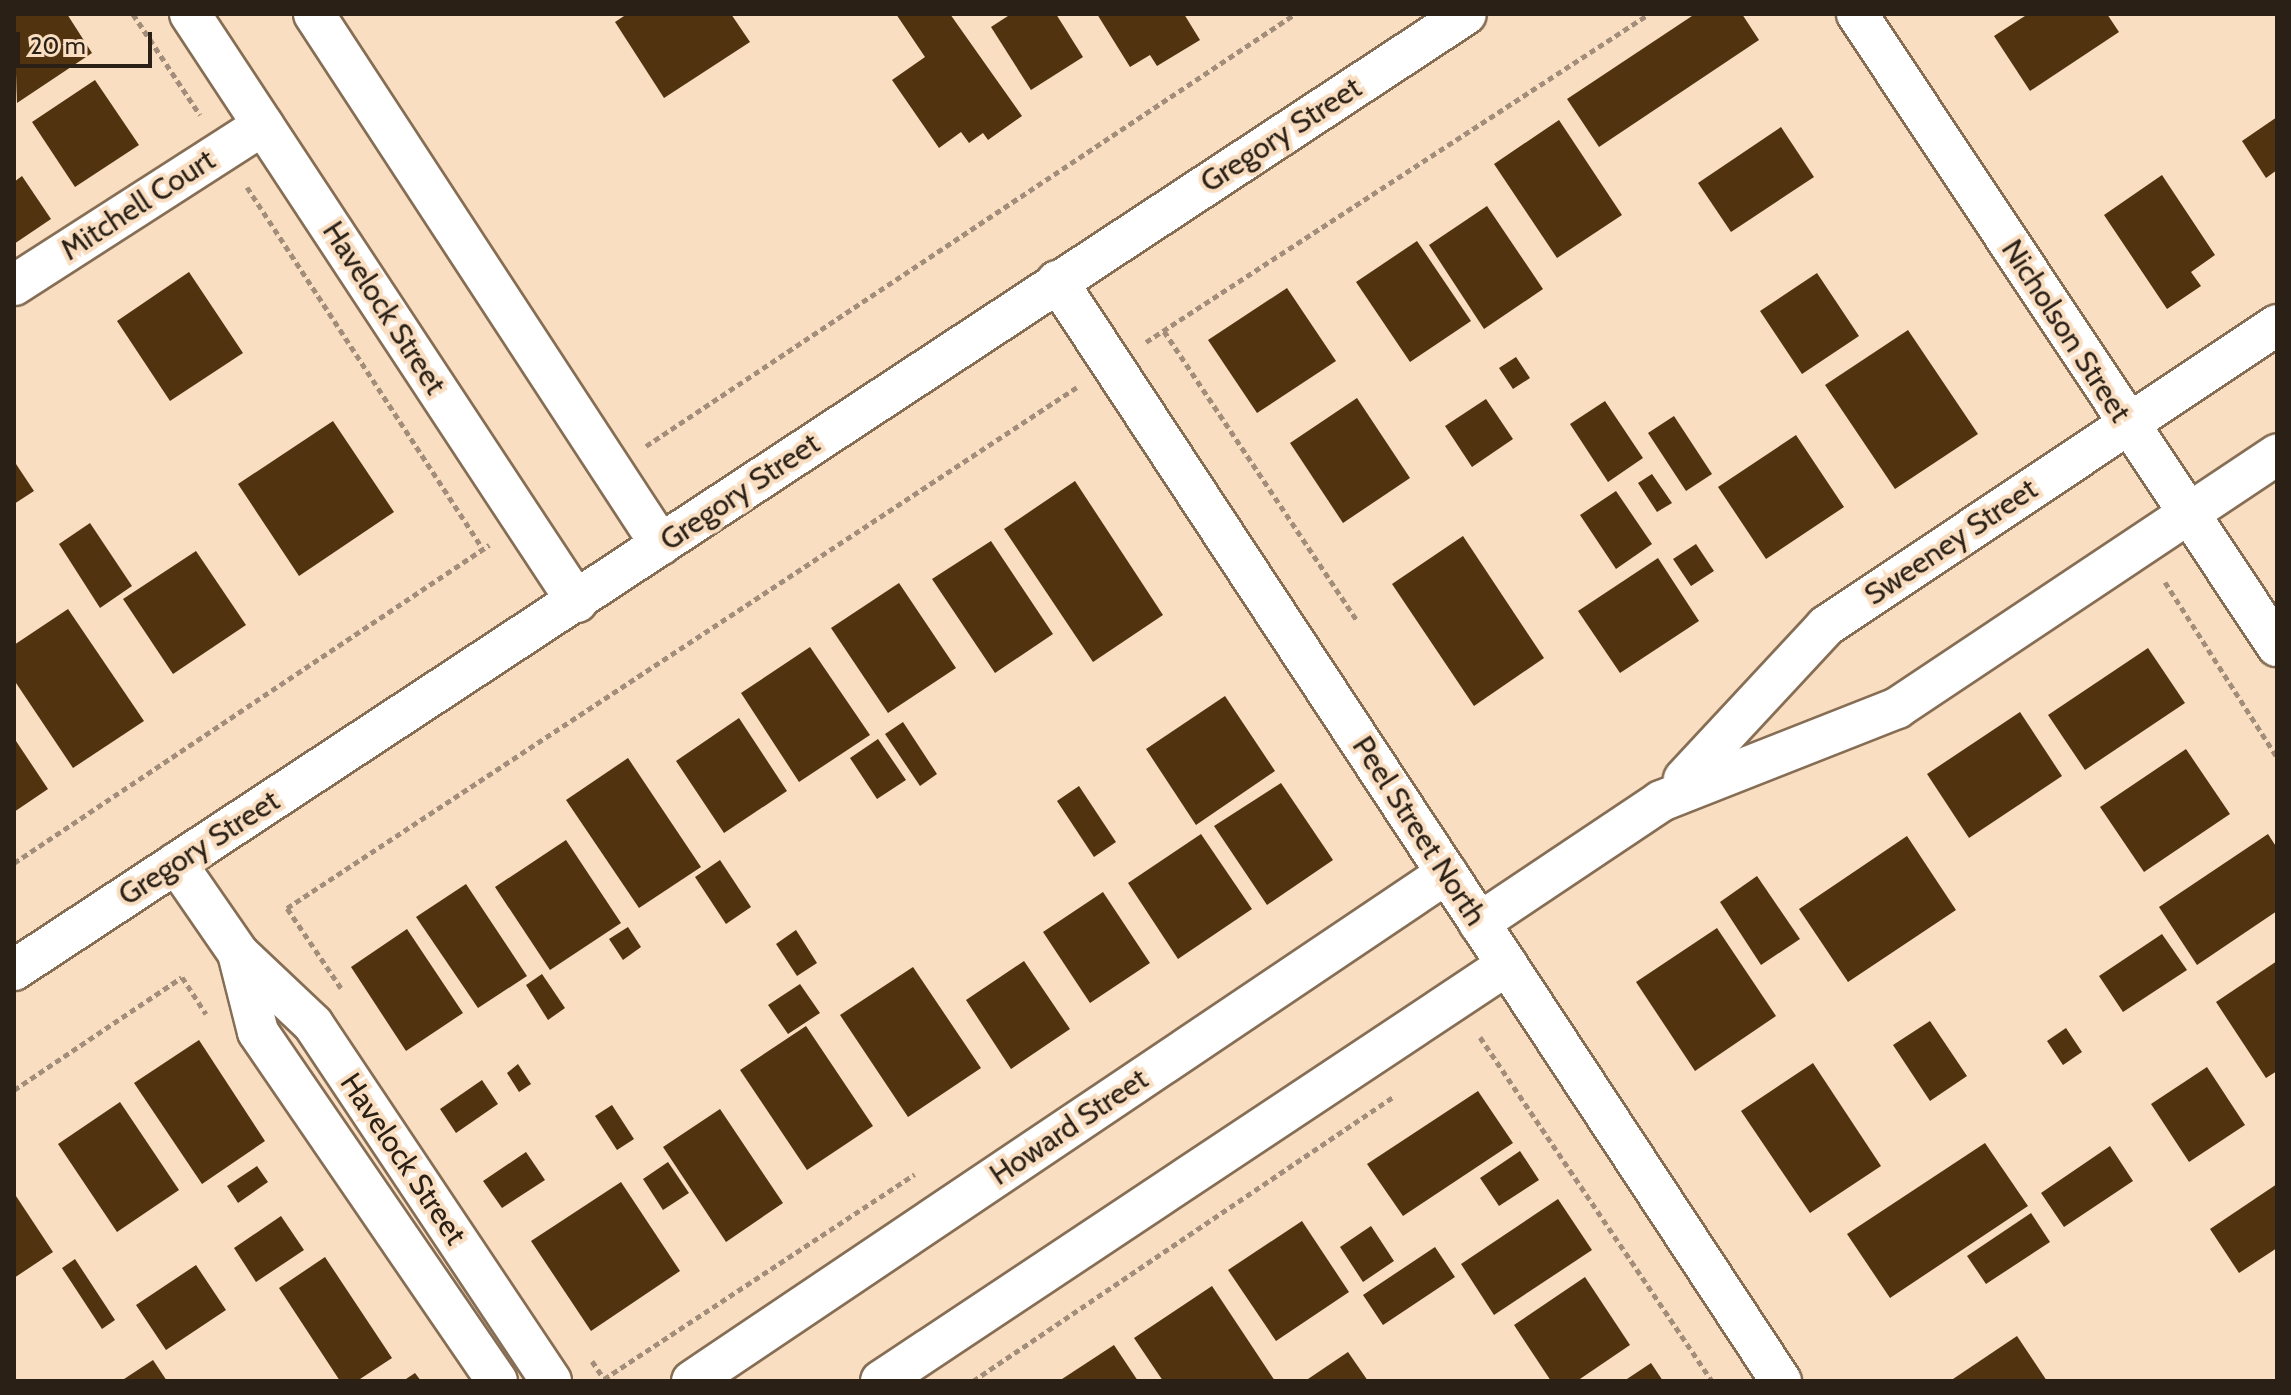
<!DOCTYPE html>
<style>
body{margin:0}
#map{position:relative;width:2291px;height:1395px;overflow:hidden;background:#f9dec2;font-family:Cabin,sans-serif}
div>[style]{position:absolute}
.building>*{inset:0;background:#51340f}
.path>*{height:5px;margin-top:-2.5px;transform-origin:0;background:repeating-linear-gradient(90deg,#a18d79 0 6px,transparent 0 10px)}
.roads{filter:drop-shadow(2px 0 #866e55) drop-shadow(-2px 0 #866e55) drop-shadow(0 2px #866e55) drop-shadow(0 -2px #866e55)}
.minor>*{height:40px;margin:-20px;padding:0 20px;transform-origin:20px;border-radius:20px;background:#fff}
span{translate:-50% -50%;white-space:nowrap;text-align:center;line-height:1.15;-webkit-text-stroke:8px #f9dec2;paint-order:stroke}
.street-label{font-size:30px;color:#2a2016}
.frame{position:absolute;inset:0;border:16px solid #2a2016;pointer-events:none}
.scale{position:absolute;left:16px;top:32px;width:136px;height:36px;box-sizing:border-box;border:4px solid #2a2016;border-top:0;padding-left:10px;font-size:24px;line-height:28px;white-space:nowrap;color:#2a2016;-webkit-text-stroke:6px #f9dec2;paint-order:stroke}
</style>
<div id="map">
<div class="building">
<i style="clip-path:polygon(14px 14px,67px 14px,92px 53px,17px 103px)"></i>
<i style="clip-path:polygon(627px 14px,731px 14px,750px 42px,664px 98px,615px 22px)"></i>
<i style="clip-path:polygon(896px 14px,950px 14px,1022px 116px,988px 140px,983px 133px,969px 143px,961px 132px,939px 148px,892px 80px,925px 57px)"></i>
<i style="clip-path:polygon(1011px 14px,1056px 14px,1083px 57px,1031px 90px,991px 27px)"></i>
<i style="clip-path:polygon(1097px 14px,1184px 14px,1200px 40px,1157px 66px,1150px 55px,1130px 67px)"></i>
<i style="clip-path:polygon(1695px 14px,1742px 14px,1759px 40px,1599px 147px,1567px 99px)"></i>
<i style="clip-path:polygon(2028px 14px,2107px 14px,2119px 32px,2030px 91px,1994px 36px)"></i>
<i style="clip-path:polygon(95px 80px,139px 145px,75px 187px,32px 122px)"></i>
<i style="clip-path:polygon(2277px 117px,2277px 170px,2266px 178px,2242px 141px)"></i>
<i style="clip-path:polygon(1559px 120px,1622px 215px,1557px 258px,1494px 164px)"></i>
<i style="clip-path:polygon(1781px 127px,1814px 177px,1731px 232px,1698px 183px)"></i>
<i style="clip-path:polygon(2162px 175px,2215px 255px,2191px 272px,2201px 286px,2167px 309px,2104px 215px)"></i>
<i style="clip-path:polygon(22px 176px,51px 219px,14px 244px,14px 182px)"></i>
<i style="clip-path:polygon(1487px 206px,1543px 289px,1484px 329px,1429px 245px)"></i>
<i style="clip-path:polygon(1417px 241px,1471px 321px,1410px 362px,1356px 282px)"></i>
<i style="clip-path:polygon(189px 272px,243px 353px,170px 401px,117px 321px)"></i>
<i style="clip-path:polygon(1817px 273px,1859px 336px,1802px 374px,1760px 311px)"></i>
<i style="clip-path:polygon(1287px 288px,1336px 361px,1257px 413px,1208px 340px)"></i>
<i style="clip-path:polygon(1908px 330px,1978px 434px,1895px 489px,1825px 385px)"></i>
<i style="clip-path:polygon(1516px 357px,1530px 378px,1513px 389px,1499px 368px)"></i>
<i style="clip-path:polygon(1357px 398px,1410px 478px,1343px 523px,1290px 443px)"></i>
<i style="clip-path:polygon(1486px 399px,1513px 439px,1472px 467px,1445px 426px)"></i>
<i style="clip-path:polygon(1605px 401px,1643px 458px,1608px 482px,1570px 424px)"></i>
<i style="clip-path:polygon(1674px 416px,1712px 474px,1686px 491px,1648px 433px)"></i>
<i style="clip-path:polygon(333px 421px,394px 512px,299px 576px,238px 484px)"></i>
<i style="clip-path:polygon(1796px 435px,1844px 507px,1766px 559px,1718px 487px)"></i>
<i style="clip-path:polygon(14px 461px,34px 491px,14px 504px)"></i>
<i style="clip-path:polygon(1652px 474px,1672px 503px,1657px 512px,1638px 483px)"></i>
<i style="clip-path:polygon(1075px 481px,1163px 615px,1093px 662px,1004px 529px)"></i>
<i style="clip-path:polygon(1616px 491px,1652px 544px,1616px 569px,1580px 515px)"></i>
<i style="clip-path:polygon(90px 523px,132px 586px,100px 608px,59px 544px)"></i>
<i style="clip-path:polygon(1463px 536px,1544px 658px,1474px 706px,1392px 584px)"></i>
<i style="clip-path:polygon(991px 541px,1053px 634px,995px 673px,932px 579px)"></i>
<i style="clip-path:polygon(1696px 544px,1714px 571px,1691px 586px,1673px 559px)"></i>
<i style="clip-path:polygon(196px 551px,246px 625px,173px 674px,123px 599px)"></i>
<i style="clip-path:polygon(1658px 558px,1699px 621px,1620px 673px,1578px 611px)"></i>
<i style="clip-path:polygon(899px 583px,956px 668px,888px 713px,831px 628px)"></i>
<i style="clip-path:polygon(68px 609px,144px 721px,73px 768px,14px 680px,14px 645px)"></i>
<i style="clip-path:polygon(810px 647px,870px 735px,799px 782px,741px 693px)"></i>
<i style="clip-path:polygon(2148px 648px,2185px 703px,2085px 770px,2048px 715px)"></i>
<i style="clip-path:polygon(1225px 696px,1275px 771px,1196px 825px,1146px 749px)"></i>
<i style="clip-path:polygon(2020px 712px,2062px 776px,1969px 838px,1927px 774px)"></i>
<i style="clip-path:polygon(739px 718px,787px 791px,724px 833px,676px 761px)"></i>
<i style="clip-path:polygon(903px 722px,937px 774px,920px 786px,885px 734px)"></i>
<i style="clip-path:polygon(14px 738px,48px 789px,14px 812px)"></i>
<i style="clip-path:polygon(878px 739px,906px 780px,877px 799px,850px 758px)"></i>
<i style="clip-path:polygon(2186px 749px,2230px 814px,2144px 872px,2100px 807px)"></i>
<i style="clip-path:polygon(628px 758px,701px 867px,639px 908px,566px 800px)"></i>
<i style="clip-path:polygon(1281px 783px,1333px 860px,1267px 905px,1214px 826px)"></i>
<i style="clip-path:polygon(1079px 786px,1116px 842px,1094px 857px,1057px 801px)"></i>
<i style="clip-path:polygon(1201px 834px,1252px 909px,1178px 959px,1128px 883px)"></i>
<i style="clip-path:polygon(2268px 834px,2277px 848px,2277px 911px,2197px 965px,2159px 907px)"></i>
<i style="clip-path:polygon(1907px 836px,1956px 910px,1848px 982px,1799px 909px)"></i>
<i style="clip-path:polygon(566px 840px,621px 923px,550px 970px,495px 887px)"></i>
<i style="clip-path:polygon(720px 860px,751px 907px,726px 924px,695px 877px)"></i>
<i style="clip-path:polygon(1757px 876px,1800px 939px,1761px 965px,1720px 902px)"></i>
<i style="clip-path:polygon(466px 884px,527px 976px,478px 1008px,416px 917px)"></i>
<i style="clip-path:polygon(1103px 892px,1150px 963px,1090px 1003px,1043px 932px)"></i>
<i style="clip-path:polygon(628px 927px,641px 947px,623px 960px,609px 939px)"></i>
<i style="clip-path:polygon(1717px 928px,1776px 1016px,1695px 1071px,1636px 982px)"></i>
<i style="clip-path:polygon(407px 929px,463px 1013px,406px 1051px,351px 967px)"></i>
<i style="clip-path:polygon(796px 930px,817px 963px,797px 976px,776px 944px)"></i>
<i style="clip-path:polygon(2162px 934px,2187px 970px,2123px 1012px,2099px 976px)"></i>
<i style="clip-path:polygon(1024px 961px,1070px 1029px,1011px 1069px,966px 1000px)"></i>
<i style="clip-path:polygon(2277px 961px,2277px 1071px,2266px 1078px,2216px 1002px)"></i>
<i style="clip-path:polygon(913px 967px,981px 1068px,908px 1117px,840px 1015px)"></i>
<i style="clip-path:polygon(542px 974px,565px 1008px,548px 1020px,526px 985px)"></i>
<i style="clip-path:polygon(800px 984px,820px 1013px,788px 1034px,768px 1005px)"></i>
<i style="clip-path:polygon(1930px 1021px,1967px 1076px,1930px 1101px,1893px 1045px)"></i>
<i style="clip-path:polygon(806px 1026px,873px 1126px,807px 1170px,740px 1070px)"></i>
<i style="clip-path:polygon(2066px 1028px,2082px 1052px,2063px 1065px,2047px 1041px)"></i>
<i style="clip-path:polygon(199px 1040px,265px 1141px,202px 1184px,134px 1083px)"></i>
<i style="clip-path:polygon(1813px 1063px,1881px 1166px,1810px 1213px,1741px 1111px)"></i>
<i style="clip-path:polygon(518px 1064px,531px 1084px,519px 1092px,507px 1073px)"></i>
<i style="clip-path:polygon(2207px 1067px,2245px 1125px,2189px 1162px,2151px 1104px)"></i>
<i style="clip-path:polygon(482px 1080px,498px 1104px,456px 1133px,440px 1109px)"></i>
<i style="clip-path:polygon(1478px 1091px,1513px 1143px,1403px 1216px,1367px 1164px)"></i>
<i style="clip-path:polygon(120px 1102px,179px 1190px,117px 1232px,58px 1144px)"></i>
<i style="clip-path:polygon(612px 1105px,634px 1139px,617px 1150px,595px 1116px)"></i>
<i style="clip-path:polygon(720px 1109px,783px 1203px,726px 1242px,663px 1147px)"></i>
<i style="clip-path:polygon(1985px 1143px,2028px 1206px,1890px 1298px,1847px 1234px)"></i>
<i style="clip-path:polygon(2110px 1146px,2133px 1181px,2064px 1227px,2041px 1193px)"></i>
<i style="clip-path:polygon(1520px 1151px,1539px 1180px,1499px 1206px,1480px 1178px)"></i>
<i style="clip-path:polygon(526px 1152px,545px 1180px,502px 1208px,483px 1181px)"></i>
<i style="clip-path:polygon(668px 1162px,689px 1193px,663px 1210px,643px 1179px)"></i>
<i style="clip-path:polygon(257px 1166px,268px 1182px,238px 1203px,227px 1186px)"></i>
<i style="clip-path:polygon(621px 1182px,680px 1271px,591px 1331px,531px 1241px)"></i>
<i style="clip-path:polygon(2277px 1184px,2277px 1248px,2239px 1273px,2210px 1229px)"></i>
<i style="clip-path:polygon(14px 1193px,53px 1252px,14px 1278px)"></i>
<i style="clip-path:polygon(1558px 1199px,1592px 1250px,1494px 1315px,1461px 1264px)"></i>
<i style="clip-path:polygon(2031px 1213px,2050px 1242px,1986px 1284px,1967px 1256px)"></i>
<i style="clip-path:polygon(281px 1216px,304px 1250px,256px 1282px,234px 1248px)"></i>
<i style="clip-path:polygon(1302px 1221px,1349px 1292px,1276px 1341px,1228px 1270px)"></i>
<i style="clip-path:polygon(1371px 1226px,1394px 1261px,1363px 1282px,1340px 1247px)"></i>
<i style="clip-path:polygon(1435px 1247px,1455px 1277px,1383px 1325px,1363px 1295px)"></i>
<i style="clip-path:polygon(325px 1257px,392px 1358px,357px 1381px,340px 1381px,279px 1288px)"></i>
<i style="clip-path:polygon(75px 1259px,115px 1320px,102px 1329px,62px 1268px)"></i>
<i style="clip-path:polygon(196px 1265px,226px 1310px,166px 1350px,136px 1305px)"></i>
<i style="clip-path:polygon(1585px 1277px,1630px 1345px,1577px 1381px,1551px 1381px,1514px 1325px)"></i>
<i style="clip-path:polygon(1212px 1286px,1275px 1381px,1163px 1381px,1134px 1338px)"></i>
<i style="clip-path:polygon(2017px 1336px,2047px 1381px,1950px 1381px)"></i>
<i style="clip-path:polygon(1114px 1345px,1138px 1381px,1059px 1381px)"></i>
<i style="clip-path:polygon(1348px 1352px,1368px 1381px,1309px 1381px,1308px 1379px)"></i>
<i style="clip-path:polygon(153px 1360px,167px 1381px,121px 1381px)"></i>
<i style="clip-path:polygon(1651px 1363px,1663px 1381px,1624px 1381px)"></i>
<i style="clip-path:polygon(415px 1373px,421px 1381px,403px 1381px)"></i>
</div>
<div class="path">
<i style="left:133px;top:14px;width:121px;rotate:56.4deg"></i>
<i style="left:247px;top:187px;width:431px;rotate:56.9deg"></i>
<i style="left:1164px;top:331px;width:348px;rotate:56.3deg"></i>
<i style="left:1146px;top:342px;width:600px;rotate:-33.11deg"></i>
<i style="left:646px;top:446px;width:780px;rotate:-33.65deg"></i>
<i style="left:2165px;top:582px;width:208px;rotate:57.4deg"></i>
<i style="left:14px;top:863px;width:572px;rotate:-33.8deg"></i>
<i style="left:341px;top:988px;width:97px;rotate:-124deg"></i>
<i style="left:287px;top:908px;width:946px;rotate:-33.4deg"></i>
<i style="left:1480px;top:1037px;width:415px;rotate:56deg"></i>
<i style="left:14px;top:1090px;width:202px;rotate:-33.9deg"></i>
<i style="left:182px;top:977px;width:44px;rotate:57deg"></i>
<i style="left:592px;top:1361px;width:22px;rotate:56deg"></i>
<i style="left:604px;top:1379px;width:372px;rotate:-33.4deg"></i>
<i style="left:973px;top:1381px;width:507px;rotate:-34.07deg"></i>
</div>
<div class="roads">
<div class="minor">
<i style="left:190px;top:14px;width:704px;rotate:56.65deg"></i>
<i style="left:314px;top:14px;width:634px;rotate:56.84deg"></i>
<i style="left:1857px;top:14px;width:759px;rotate:56.39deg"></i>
<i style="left:1057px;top:281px;width:1317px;rotate:56.65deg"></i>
<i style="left:14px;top:285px;width:296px;rotate:-32.7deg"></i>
<i style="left:1684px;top:779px;width:209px;rotate:-47.1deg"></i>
<i style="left:1826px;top:626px;width:542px;rotate:-33.72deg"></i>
<i style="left:176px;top:863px;width:109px;rotate:55.4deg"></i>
<i style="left:238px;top:953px;width:103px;rotate:43.4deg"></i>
<i style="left:313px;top:1024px;width:429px;rotate:56.3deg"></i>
<i style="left:1479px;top:923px;width:219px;rotate:-33.8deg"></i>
<i style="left:1661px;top:801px;width:254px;rotate:-21.5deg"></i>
<i style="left:1897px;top:708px;width:457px;rotate:-33.7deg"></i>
<i style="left:238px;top:953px;width:81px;rotate:75.8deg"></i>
<i style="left:258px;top:1032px;width:423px;rotate:55.6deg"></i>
<i style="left:14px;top:970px;width:1738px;rotate:-33.36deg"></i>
<i style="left:692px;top:1381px;width:910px;rotate:-33.93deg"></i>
<i style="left:881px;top:1381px;width:752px;rotate:-33.61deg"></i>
</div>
</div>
<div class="street-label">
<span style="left:1281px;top:135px;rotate:-33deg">Gregory Street</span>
<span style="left:138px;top:205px;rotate:-33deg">Mitchell Court</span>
<span style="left:384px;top:308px;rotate:57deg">Havelock Street</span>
<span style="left:2066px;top:331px;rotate:57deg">Nicholson Street</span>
<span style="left:740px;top:492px;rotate:-34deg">Gregory Street</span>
<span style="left:1951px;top:542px;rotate:-34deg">Sweeney Street</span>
<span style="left:1419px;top:831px;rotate:57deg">Peel Street North</span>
<span style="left:199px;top:848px;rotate:-33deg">Gregory Street</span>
<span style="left:1069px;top:1127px;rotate:-34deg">Howard Street</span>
<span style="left:403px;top:1159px;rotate:56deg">Havelock Street</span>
</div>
<div class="frame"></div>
<div class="scale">20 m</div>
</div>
